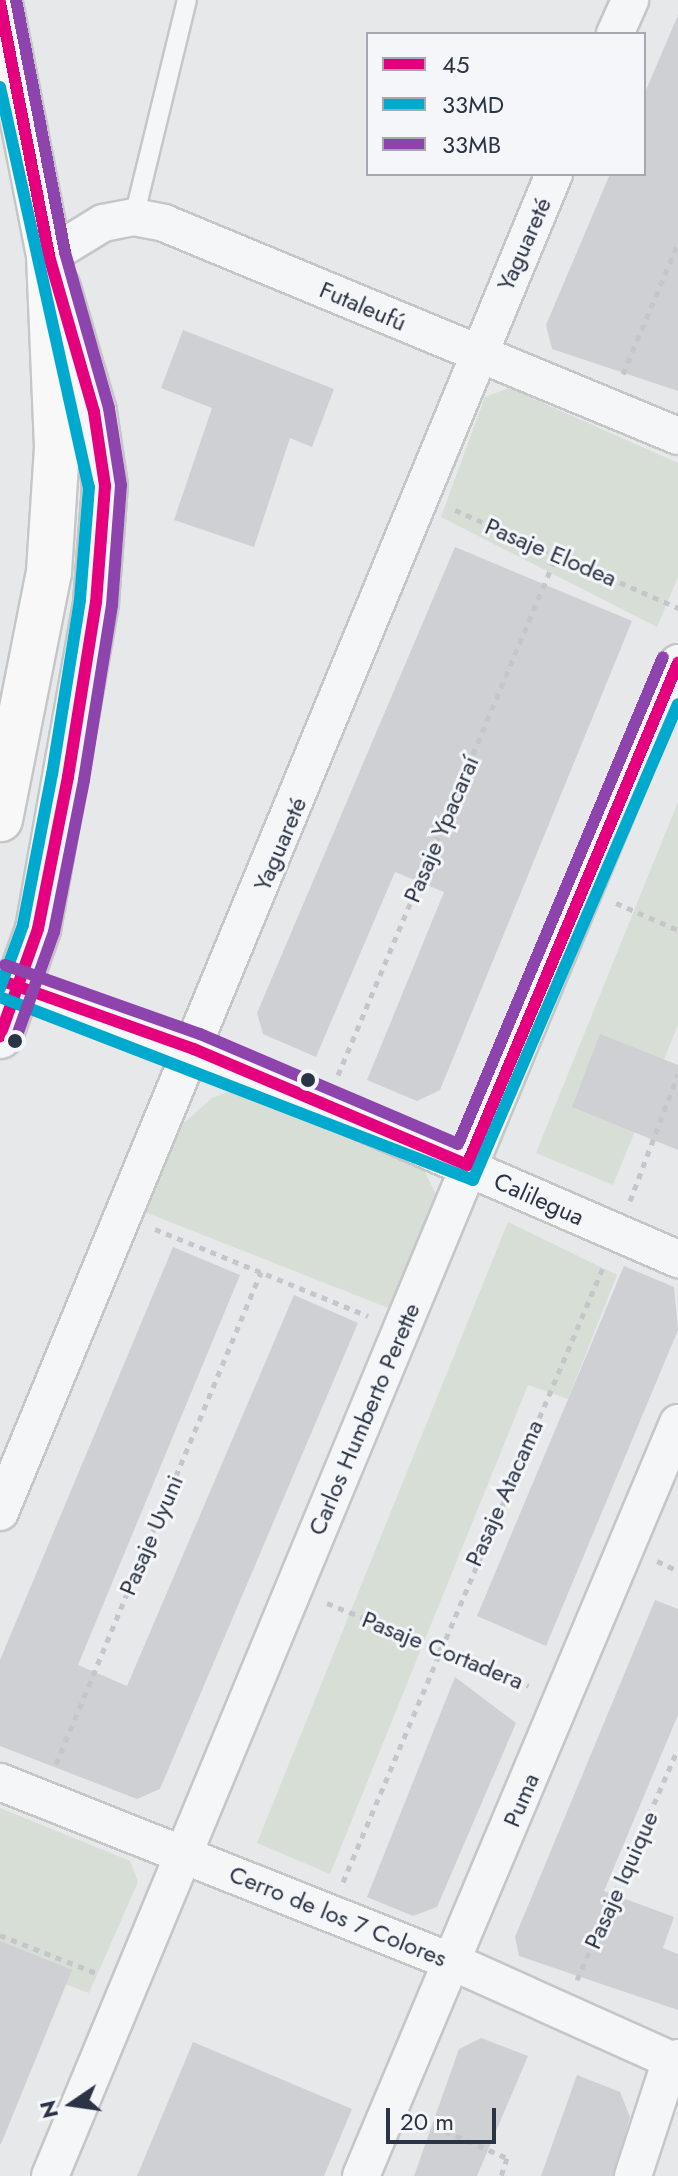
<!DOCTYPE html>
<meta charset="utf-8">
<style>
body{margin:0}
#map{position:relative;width:678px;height:2176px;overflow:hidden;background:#e6e8ea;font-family:Jost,sans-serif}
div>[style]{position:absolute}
.green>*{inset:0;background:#d6ded6}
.building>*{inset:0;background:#ced0d3}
.path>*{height:5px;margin-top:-2.5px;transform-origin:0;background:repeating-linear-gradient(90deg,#c5c6ca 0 6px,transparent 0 12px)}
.roads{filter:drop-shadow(2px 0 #c4c6c8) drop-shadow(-2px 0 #c4c6c8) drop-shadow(0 2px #c4c6c8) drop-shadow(0 -2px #c4c6c8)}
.service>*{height:18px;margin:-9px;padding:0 9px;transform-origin:9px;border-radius:9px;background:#f5f6f7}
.minor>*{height:36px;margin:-18px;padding:0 18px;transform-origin:18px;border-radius:18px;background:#f5f6f7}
.tertiary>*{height:44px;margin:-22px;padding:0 22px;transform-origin:22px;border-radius:22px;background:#f5f6f7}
.secondary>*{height:44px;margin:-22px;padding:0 22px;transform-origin:22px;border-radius:22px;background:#f8f8f8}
.bus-1>*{height:12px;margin:-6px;padding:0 6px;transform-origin:6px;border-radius:6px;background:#e5007d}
.bus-2>*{height:12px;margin:-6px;padding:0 6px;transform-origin:6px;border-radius:6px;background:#00a9ce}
.bus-3>*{height:12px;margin:-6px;padding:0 6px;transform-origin:6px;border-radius:6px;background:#8e44ad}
.dots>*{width:22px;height:22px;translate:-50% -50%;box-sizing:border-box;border:4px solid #f4f6f9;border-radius:50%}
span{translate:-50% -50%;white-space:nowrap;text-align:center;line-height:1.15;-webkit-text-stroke:6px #f4f6f9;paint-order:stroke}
.street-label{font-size:24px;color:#2b3445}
.legend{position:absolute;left:366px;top:32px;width:280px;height:144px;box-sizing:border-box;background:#f4f6f9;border:2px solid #a4a8b1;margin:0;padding:10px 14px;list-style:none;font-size:24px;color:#2b3445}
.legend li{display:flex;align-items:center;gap:16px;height:40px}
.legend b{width:40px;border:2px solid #a4a8b1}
.north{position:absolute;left:32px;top:2064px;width:80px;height:80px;-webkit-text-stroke:6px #f4f6f9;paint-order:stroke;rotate:257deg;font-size:22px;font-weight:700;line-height:32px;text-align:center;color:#2b3445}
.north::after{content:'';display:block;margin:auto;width:28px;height:36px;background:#2b3445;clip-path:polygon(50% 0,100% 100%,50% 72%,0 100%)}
.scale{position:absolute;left:386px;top:2108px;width:110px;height:36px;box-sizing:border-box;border:4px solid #2b3445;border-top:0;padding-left:10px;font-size:24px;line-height:28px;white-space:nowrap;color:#2b3445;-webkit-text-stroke:6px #f4f6f9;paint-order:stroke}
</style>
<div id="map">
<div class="green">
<i style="clip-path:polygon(509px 388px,678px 463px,678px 577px,657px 627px,441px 517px,485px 397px)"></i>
<i style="clip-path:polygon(678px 802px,678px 1025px,613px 1185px,536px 1153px)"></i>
<i style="clip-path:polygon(236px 1089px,422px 1167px,436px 1194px,391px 1309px,142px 1211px,177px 1129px,212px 1098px)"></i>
<i style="clip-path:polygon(508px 1222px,617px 1275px,568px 1399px,528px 1385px,330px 1874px,257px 1843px)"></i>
<i style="clip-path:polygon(0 1808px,130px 1861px,138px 1882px,89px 1993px,0 1960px)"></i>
</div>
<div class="building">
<i style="clip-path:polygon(678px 15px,678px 391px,552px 349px,546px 325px,610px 174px,644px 174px,644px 95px)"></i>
<i style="clip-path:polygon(183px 330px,334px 389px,312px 447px,290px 438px,254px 547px,174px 520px,212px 408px,161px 388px)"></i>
<i style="clip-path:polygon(455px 547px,632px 621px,440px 1090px,417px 1101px,367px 1080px,444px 892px,395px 872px,316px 1057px,263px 1034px,257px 1013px)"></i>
<i style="clip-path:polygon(600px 1034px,678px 1065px,678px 1150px,572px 1107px)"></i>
<i style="clip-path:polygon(173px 1247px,240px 1275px,78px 1665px,127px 1686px,294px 1295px,358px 1323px,160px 1789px,137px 1799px,0 1746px,0 1660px)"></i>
<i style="clip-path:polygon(624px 1266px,674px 1287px,678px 1330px,546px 1646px,477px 1616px)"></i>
<i style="clip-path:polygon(655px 1600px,678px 1609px,678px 1715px,604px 1891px,674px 1917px,663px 1948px,678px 1954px,678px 2010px,519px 1956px,515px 1937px)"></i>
<i style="clip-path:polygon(455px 1677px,516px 1723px,437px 1907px,413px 1916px,367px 1897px)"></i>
<i style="clip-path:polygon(0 1941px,72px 1970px,1px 2144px,0 2144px)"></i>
<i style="clip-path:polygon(481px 2038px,528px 2056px,477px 2176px,414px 2176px,459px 2049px)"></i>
<i style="clip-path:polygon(193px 2042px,352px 2109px,324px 2176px,137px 2176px)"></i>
<i style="clip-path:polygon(577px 2075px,620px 2092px,630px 2117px,613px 2176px,541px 2176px)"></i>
</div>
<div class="path">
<i style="left:623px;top:374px;width:142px;rotate:-67.2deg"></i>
<i style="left:455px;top:510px;width:244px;rotate:23.7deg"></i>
<i style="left:616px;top:903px;width:68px;rotate:23.5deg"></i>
<i style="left:338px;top:1075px;width:565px;rotate:-67.2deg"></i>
<i style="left:630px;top:1201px;width:136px;rotate:-69.3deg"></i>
<i style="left:155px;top:1229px;width:230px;rotate:22.2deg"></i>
<i style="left:657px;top:1561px;width:23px;rotate:25deg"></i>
<i style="left:327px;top:1603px;width:218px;rotate:22.3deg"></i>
<i style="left:56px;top:1764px;width:533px;rotate:-67.38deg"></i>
<i style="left:343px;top:1882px;width:670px;rotate:-67.07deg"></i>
<i style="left:0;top:1935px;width:103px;rotate:21.6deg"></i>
<i style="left:577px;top:1980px;width:252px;rotate:-66.4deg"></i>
<i style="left:423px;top:2121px;width:92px;rotate:23.8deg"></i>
<i style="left:507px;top:2158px;width:19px;rotate:108deg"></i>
</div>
<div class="roads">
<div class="service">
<i style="left:134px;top:217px;width:223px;rotate:-76.3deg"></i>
</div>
<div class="minor">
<i style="left:615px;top:34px;width:37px;rotate:-66deg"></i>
<i style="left:49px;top:256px;width:63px;rotate:-31.4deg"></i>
<i style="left:103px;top:223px;width:32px;rotate:-11deg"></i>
<i style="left:134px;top:217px;width:31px;rotate:11deg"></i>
<i style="left:164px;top:223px;width:556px;rotate:22.51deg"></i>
<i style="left:0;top:980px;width:206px;rotate:19.6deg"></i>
<i style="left:194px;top:1049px;width:528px;rotate:23.46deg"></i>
<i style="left:0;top:1512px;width:1448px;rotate:-67.51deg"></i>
<i style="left:0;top:1782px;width:487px;rotate:21.7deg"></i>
<i style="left:453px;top:1962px;width:239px;rotate:24.2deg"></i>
<i style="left:50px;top:2176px;width:1638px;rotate:-67.46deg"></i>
<i style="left:361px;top:2176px;width:817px;rotate:-67.17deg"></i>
<i style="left:633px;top:2176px;width:122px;rotate:-71.9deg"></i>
<i style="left:671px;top:2060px;width:7px;rotate:-16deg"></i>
</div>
<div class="tertiary">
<i style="left:0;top:1036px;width:114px;rotate:-70.4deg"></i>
<i style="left:38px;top:929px;width:332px;rotate:-79.9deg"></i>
<i style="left:96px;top:602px;width:116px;rotate:-85.6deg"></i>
<i style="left:105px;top:486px;width:75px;rotate:-98.5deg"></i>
<i style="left:94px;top:412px;width:129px;rotate:-106.2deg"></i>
</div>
<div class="secondary">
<i style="left:0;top:3px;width:258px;rotate:79deg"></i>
<i style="left:49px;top:256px;width:192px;rotate:87.6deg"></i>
<i style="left:57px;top:448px;width:124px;rotate:93.7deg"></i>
<i style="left:49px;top:572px;width:252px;rotate:101.2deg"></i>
</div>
</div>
<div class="bus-1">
<i style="left:0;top:3px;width:258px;rotate:79deg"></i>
<i style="left:49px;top:256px;width:162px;rotate:73.9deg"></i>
<i style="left:94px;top:412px;width:75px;rotate:81.5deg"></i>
<i style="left:105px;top:486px;width:116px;rotate:94.4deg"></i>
<i style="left:96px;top:602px;width:177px;rotate:99.1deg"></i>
<i style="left:68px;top:777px;width:155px;rotate:101.2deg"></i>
<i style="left:38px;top:929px;width:114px;rotate:109.6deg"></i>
<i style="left:0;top:980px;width:206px;rotate:19.6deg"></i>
<i style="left:194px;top:1049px;width:297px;rotate:23deg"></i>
<i style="left:467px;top:1165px;width:545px;rotate:-67.2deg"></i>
</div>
<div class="bus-2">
<i style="left:0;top:87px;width:410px;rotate:77.5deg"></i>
<i style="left:89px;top:487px;width:113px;rotate:94.6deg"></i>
<i style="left:80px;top:600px;width:176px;rotate:99.1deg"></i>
<i style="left:52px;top:774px;width:154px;rotate:100.9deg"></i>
<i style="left:23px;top:925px;width:67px;rotate:110.1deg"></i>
<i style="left:0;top:997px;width:507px;rotate:21.15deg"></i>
<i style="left:473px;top:1180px;width:518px;rotate:-66.7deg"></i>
</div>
<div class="bus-3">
<i style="left:5px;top:965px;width:207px;rotate:19.5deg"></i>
<i style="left:200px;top:1034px;width:280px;rotate:23.1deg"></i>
<i style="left:458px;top:1144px;width:528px;rotate:-67.17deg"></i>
<i style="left:15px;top:1041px;width:116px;rotate:-70.3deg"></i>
<i style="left:54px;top:932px;width:155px;rotate:-78.8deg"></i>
<i style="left:84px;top:780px;width:177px;rotate:-80.9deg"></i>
<i style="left:112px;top:605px;width:120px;rotate:-85.7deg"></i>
<i style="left:121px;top:485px;width:78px;rotate:-98.9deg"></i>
<i style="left:109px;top:408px;width:162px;rotate:-105.8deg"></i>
<i style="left:65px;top:252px;width:257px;rotate:-101deg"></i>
</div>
<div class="dots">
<i style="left:15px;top:1041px;background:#2b3445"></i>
<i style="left:308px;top:1080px;background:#2b3445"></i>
</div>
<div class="street-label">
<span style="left:524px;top:244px;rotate:-66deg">Yaguareté</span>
<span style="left:363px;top:306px;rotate:23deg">Futaleufú</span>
<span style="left:551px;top:552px;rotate:23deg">Pasaje Elodea</span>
<span style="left:441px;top:829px;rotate:-67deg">Pasaje Ypacaraí</span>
<span style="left:280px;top:844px;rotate:-67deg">Yaguareté</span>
<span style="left:539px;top:1199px;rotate:24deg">Calilegua</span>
<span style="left:364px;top:1419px;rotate:-67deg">Carlos Humberto Perette</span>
<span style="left:504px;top:1493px;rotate:-66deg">Pasaje Atacama</span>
<span style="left:151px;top:1535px;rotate:-67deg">Pasaje Uyuni</span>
<span style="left:443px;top:1650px;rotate:22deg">Pasaje Cortadera</span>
<span style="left:521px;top:1800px;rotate:-67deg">Puma</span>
<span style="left:621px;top:1880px;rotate:-66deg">Pasaje Iquique</span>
<span style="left:338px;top:1916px;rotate:22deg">Cerro de los 7 Colores</span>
</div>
<ul class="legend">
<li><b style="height:10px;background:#e5007d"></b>45</li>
<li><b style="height:10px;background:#00a9ce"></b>33MD</li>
<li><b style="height:10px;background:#8e44ad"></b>33MB</li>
</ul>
<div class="north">N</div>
<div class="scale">20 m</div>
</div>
